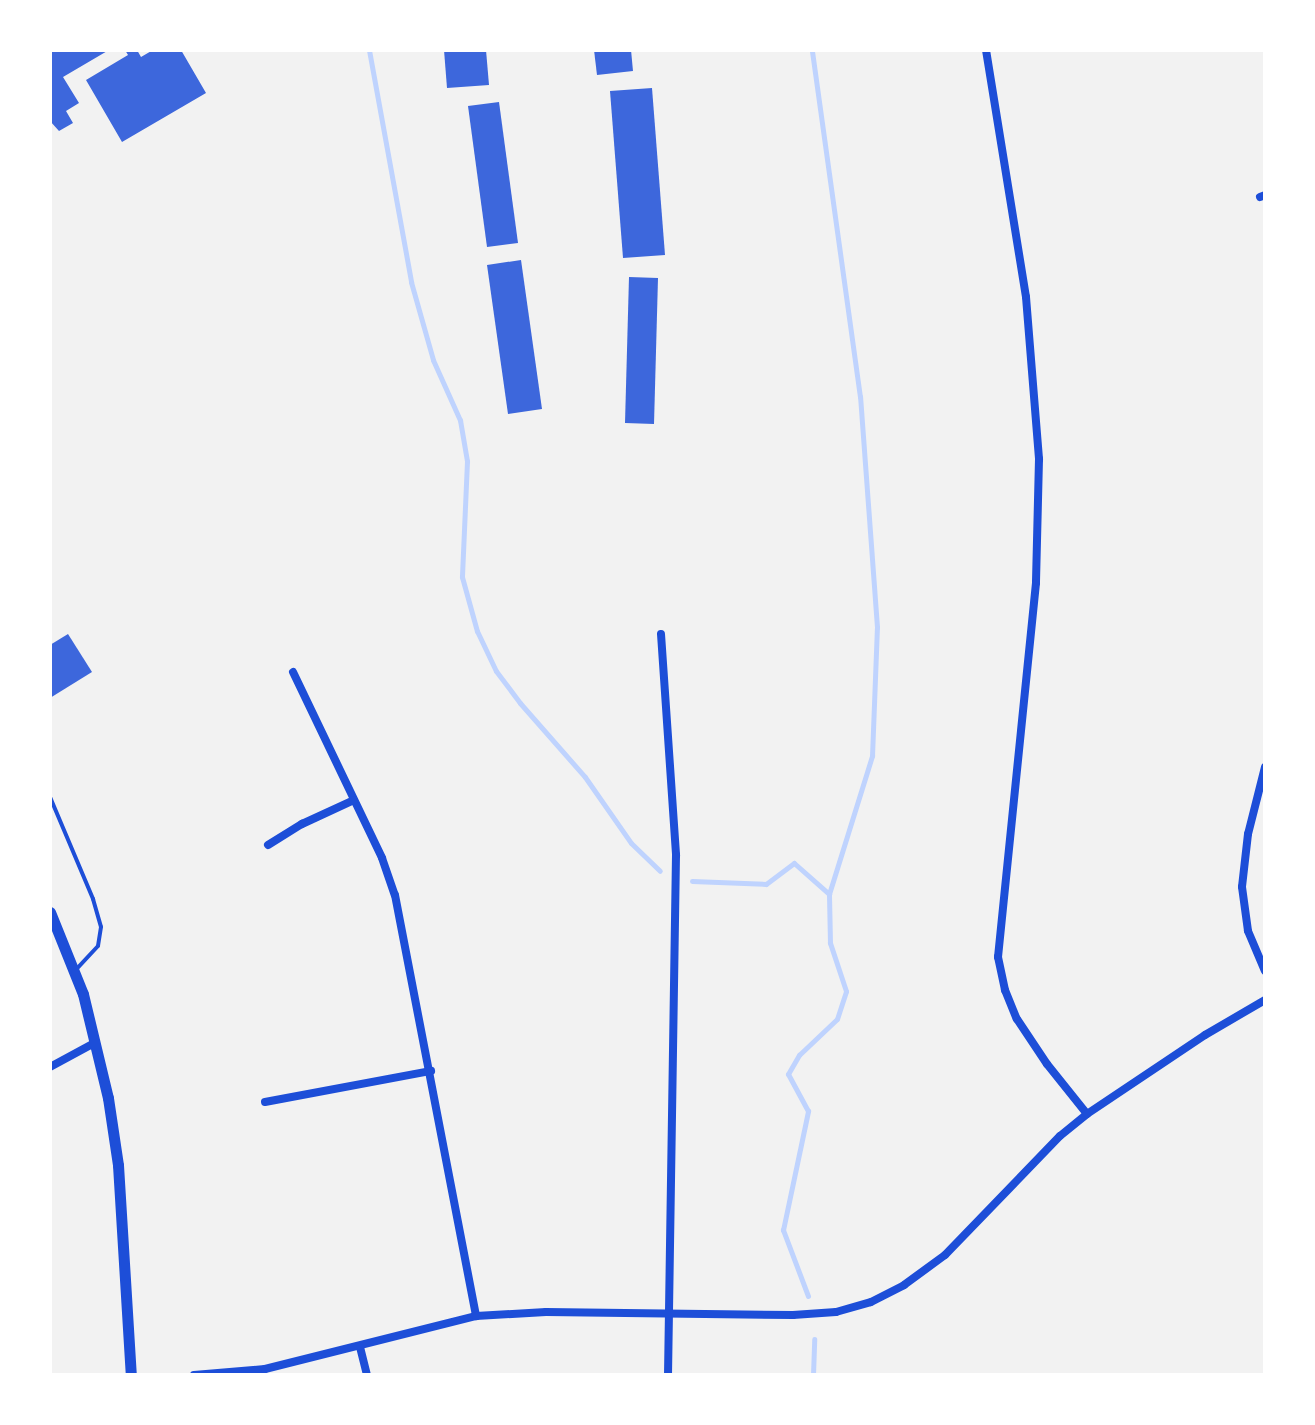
<!DOCTYPE html>
<style>
body{margin:0}
#map{position:relative;width:1315px;height:1425px;overflow:hidden;background:#f2f2f2;font-family:"Archivo Narrow",sans-serif}
div>[style]{position:absolute}
.stream>*{height:5px;margin:-2.5px;padding:0 2.5px;transform-origin:2.5px;border-radius:2.5px;background:#bfd3fe}
.building>*{inset:0;background:#3d67dc}
.service>*{height:4px;margin:-2px;padding:0 2px;transform-origin:2px;border-radius:2px;background:#1d4ed8}
.minor>*{height:8px;margin:-4px;padding:0 4px;transform-origin:4px;border-radius:4px;background:#1d4ed8}
.tertiary>*{height:11px;margin:-5.5px;padding:0 5.5px;transform-origin:5.5px;border-radius:5.5px;background:#1d4ed8}
span{translate:-50% -50%;white-space:nowrap;text-align:center;line-height:1.15;-webkit-text-stroke:7px #fff;paint-order:stroke}
.frame{position:absolute;inset:0;border:52px solid #fff;pointer-events:none}
</style>
<div id="map">
<div class="stream">
<i style="left:369px;top:50px;width:236px;rotate:79.7deg"></i>
<i style="left:411px;top:282px;width:81px;rotate:74.2deg"></i>
<i style="left:433px;top:360px;width:66px;rotate:65.8deg"></i>
<i style="left:460px;top:420px;width:42px;rotate:80.3deg"></i>
<i style="left:467px;top:461px;width:116px;rotate:92.5deg"></i>
<i style="left:462px;top:577px;width:56px;rotate:74.5deg"></i>
<i style="left:477px;top:631px;width:44px;rotate:64.6deg"></i>
<i style="left:496px;top:671px;width:40px;rotate:53deg"></i>
<i style="left:520px;top:703px;width:98px;rotate:48.7deg"></i>
<i style="left:585px;top:777px;width:80px;rotate:55.1deg"></i>
<i style="left:631px;top:843px;width:40px;rotate:44deg"></i>
<i style="left:692px;top:881px;width:74px;rotate:2.3deg"></i>
<i style="left:766px;top:884px;width:35px;rotate:-37deg"></i>
<i style="left:794px;top:863px;width:47px;rotate:41.5deg"></i>
<i style="left:808px;top:1296px;width:71px;rotate:-110.7deg"></i>
<i style="left:783px;top:1230px;width:122px;rotate:-78.1deg"></i>
<i style="left:808px;top:1111px;width:42px;rotate:-118.4deg"></i>
<i style="left:788px;top:1074px;width:22px;rotate:-60deg"></i>
<i style="left:799px;top:1055px;width:52px;rotate:-43.5deg"></i>
<i style="left:837px;top:1019px;width:29px;rotate:-72deg"></i>
<i style="left:846px;top:991px;width:51px;rotate:-108.4deg"></i>
<i style="left:830px;top:943px;width:49px;rotate:-91.2deg"></i>
<i style="left:829px;top:894px;width:145px;rotate:-72.7deg"></i>
<i style="left:872px;top:756px;width:129px;rotate:-87.8deg"></i>
<i style="left:877px;top:627px;width:231px;rotate:-94.2deg"></i>
<i style="left:860px;top:397px;width:350px;rotate:-97.9deg"></i>
<i style="left:813px;top:1375px;width:36px;rotate:-88deg"></i>
</div>
<div class="building">
<i style="clip-path:polygon(50px 50px,109px 50px,63px 77px,79px 103px,66px 111px,73px 123px,59px 131px,50px 121px)"></i>
<i style="clip-path:polygon(125px 50px,137px 50px,141px 57px,153px 50px,181px 50px,206px 93px,122px 142px,86px 80px,128px 55px)"></i>
<i style="clip-path:polygon(444px 50px,486px 50px,489px 85px,447px 88px)"></i>
<i style="clip-path:polygon(594px 50px,631px 50px,633px 71px,597px 75px)"></i>
<i style="clip-path:polygon(652px 88px,665px 255px,623px 258px,610px 91px)"></i>
<i style="clip-path:polygon(499px 102px,518px 243px,487px 247px,468px 106px)"></i>
<i style="clip-path:polygon(521px 260px,542px 409px,508px 414px,487px 265px)"></i>
<i style="clip-path:polygon(629px 277px,658px 278px,654px 424px,625px 423px)"></i>
<i style="clip-path:polygon(68px 634px,92px 672px,50px 698px,50px 645px)"></i>
</div>
<div class="service">
<i style="left:50px;top:797px;width:111px;rotate:67.1deg"></i>
<i style="left:93px;top:899px;width:29px;rotate:74deg"></i>
<i style="left:101px;top:927px;width:19px;rotate:99deg"></i>
<i style="left:98px;top:946px;width:33px;rotate:133deg"></i>
</div>
<div class="minor">
<i style="left:986px;top:50px;width:250px;rotate:80.8deg"></i>
<i style="left:1026px;top:297px;width:163px;rotate:85.4deg"></i>
<i style="left:1039px;top:459px;width:124px;rotate:91.4deg"></i>
<i style="left:1036px;top:583px;width:376px;rotate:95.8deg"></i>
<i style="left:998px;top:957px;width:34px;rotate:78deg"></i>
<i style="left:1005px;top:990px;width:31px;rotate:68deg"></i>
<i style="left:1017px;top:1019px;width:54px;rotate:56.3deg"></i>
<i style="left:1047px;top:1064px;width:64px;rotate:51.3deg"></i>
<i style="left:1260px;top:197px;width:5px;rotate:-22deg"></i>
<i style="left:661px;top:634px;width:222px;rotate:86.1deg"></i>
<i style="left:676px;top:855px;width:520px;rotate:90.88deg"></i>
<i style="left:293px;top:672px;width:206px;rotate:64.4deg"></i>
<i style="left:382px;top:858px;width:39px;rotate:71deg"></i>
<i style="left:395px;top:895px;width:429px;rotate:79.1deg"></i>
<i style="left:1265px;top:767px;width:69px;rotate:104.2deg"></i>
<i style="left:1248px;top:834px;width:53px;rotate:96.5deg"></i>
<i style="left:1242px;top:887px;width:44px;rotate:82.2deg"></i>
<i style="left:1248px;top:931px;width:43px;rotate:67deg"></i>
<i style="left:268px;top:845px;width:40px;rotate:-32deg"></i>
<i style="left:302px;top:824px;width:57px;rotate:-24.8deg"></i>
<i style="left:50px;top:1067px;width:52px;rotate:-28.5deg"></i>
<i style="left:265px;top:1102px;width:169px;rotate:-10.6deg"></i>
<i style="left:360px;top:1347px;width:29px;rotate:76deg"></i>
<i style="left:194px;top:1375px;width:71px;rotate:-4.8deg"></i>
<i style="left:265px;top:1369px;width:218px;rotate:-14.1deg"></i>
<i style="left:476px;top:1316px;width:70px;rotate:-3.3deg"></i>
<i style="left:546px;top:1312px;width:247px;rotate:0.7deg"></i>
<i style="left:793px;top:1315px;width:43px;rotate:-4deg"></i>
<i style="left:836px;top:1312px;width:36px;rotate:-16deg"></i>
<i style="left:871px;top:1302px;width:37px;rotate:-27deg"></i>
<i style="left:904px;top:1285px;width:51px;rotate:-36.2deg"></i>
<i style="left:945px;top:1255px;width:165px;rotate:-46deg"></i>
<i style="left:1060px;top:1136px;width:35px;rotate:-39deg"></i>
<i style="left:1087px;top:1114px;width:142px;rotate:-33.8deg"></i>
<i style="left:1205px;top:1035px;width:69px;rotate:-30.3deg"></i>
</div>
<div class="tertiary">
<i style="left:50px;top:912px;width:88px;rotate:68.1deg"></i>
<i style="left:83px;top:994px;width:107px;rotate:76.5deg"></i>
<i style="left:108px;top:1098px;width:68px;rotate:81.5deg"></i>
<i style="left:118px;top:1165px;width:210px;rotate:86.5deg"></i>
</div>
<div class="frame"></div>
</div>
